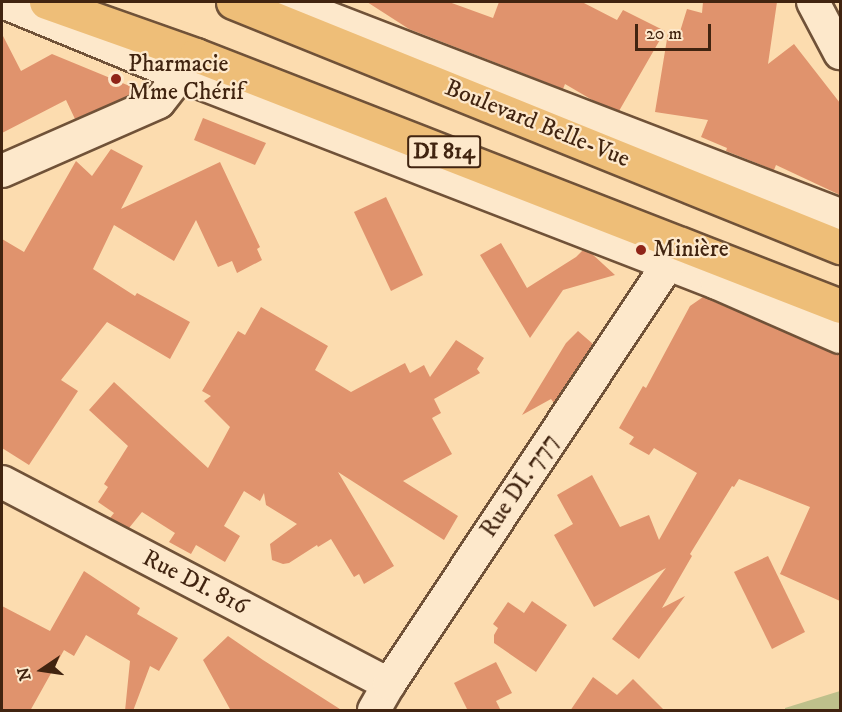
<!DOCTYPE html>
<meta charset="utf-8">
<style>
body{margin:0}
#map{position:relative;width:842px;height:712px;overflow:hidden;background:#fcdcaf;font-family:"IM FELL DW Pica",serif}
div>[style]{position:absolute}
.green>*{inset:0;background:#bec08b}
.building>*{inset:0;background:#e0936d}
.roads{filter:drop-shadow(2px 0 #705238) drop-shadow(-2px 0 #705238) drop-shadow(0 2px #705238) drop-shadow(0 -2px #705238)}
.minor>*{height:32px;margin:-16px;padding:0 16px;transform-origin:16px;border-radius:16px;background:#fde8cb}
.major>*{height:33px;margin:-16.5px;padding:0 16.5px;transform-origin:16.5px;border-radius:16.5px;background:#eebe78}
.dots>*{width:16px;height:16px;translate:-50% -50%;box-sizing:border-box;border:3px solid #fde8cb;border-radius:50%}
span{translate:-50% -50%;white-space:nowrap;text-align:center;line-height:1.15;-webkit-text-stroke:4.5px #fde8cb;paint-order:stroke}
.shield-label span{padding:2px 4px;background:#fde8cb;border:2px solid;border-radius:4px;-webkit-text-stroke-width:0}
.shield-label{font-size:22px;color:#412410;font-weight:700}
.poi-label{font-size:24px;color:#412410}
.left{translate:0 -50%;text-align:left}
.street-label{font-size:24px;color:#412410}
.frame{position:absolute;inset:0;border:3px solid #412410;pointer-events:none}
.north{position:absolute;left:12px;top:640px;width:60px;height:60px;-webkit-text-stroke:4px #fde8cb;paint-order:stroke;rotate:257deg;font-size:16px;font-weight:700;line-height:24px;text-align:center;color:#412410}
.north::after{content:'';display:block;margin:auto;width:21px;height:27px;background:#412410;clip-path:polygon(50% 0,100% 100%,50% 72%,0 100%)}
.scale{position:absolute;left:635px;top:24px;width:76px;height:27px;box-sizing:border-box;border:3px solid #412410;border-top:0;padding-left:8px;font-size:18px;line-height:21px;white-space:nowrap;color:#412410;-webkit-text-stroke:4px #fde8cb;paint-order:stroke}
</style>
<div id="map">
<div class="green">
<i style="clip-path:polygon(840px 691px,840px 710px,785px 710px,785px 708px)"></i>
</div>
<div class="building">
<i style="clip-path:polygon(367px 2px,449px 2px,493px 18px,499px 2px,582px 2px,617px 20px,623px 10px,665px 31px,619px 111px,594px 101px,565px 84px,563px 89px,409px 29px)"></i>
<i style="clip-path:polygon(703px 2px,777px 2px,768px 64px,794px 44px,840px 103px,840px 195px,776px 165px,774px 170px,726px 151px,727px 148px,701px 137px,708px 120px,655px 112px,668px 33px,678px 38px,687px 9px,702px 13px)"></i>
<i style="clip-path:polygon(2px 34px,21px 71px,52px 54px,132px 87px,138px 92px,75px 119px,66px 100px,2px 133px)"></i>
<i style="clip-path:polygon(203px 118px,266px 143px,255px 165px,194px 140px)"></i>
<i style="clip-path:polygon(111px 149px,143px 166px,121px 209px,220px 162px,260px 247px,257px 249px,262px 260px,237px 273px,232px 261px,218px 267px,196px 220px,174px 261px,114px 225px,93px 269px,135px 296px,137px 293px,190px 322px,170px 359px,107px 322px,61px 380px,78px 391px,29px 465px,2px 448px,2px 239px,24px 252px,76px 161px,92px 176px)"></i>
<i style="clip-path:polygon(386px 197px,423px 275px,391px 291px,354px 212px)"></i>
<i style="clip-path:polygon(501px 243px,527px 288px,576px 257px,583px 250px,591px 253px,615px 275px,563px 290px,530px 338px,480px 255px)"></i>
<i style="clip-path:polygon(703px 297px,840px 355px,840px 601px,780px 574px,810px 507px,739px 479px,734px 487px,732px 486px,690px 554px,692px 556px,662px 608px,685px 596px,639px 659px,612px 639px,666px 568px,594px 607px,554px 535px,573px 524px,557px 495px,592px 475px,620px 527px,649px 515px,659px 540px,697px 473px,654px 448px,649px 455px,629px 444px,634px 437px,619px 428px,643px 386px,646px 388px,690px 306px)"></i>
<i style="clip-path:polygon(261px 307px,328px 346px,315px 370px,351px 392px,405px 363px,410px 373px,424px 365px,430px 377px,456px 340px,484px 358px,477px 369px,480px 373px,434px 399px,441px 413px,432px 418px,452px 454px,403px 481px,458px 516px,444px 540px,338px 472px,394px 566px,364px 584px,359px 574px,354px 577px,331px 539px,318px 547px,317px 545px,289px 563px,283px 564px,272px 560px,270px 544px,297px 524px,266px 505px,264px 493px,260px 501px,244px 491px,224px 526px,240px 536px,225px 562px,196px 545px,191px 554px,169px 542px,175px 533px,142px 512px,129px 528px,110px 518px,114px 513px,98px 502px,108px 487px,104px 484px,128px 446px,89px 410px,114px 382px,208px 468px,230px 427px,204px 401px,211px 396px,202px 391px,238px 331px,245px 335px)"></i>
<i style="clip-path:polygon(578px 331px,593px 344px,554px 403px,551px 399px,522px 415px,566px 343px)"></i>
<i style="clip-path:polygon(768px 556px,805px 632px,772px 649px,734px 572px)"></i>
<i style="clip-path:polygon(84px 571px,140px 608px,137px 614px,178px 638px,159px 671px,150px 666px,133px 711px,125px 711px,130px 661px,86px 635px,74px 656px,64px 650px,30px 711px,2px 711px,2px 606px,50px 631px)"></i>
<i style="clip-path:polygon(532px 601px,567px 625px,536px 672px,494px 643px,494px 635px,498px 628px,493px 624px,508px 602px,524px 613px)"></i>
<i style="clip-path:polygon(228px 636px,263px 660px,343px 711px,231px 711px,203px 660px)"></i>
<i style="clip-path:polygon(496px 662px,512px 693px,496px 701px,501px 711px,468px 711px,454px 683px)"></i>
<i style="clip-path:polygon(593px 677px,617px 695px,633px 679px,665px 711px,570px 711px)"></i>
</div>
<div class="roads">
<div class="minor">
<i style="left:3px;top:2px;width:191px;rotate:22.4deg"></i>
<i style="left:180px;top:75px;width:576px;rotate:21.17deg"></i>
<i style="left:717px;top:283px;width:134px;rotate:23.7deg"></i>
<i style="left:287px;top:2px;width:593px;rotate:21.07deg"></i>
<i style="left:813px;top:2px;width:58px;rotate:62.1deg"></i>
<i style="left:2px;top:171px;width:171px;rotate:-23.7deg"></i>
<i style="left:159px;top:102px;width:52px;rotate:-52deg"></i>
<i style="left:2px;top:482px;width:437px;rotate:27.6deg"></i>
<i style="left:374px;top:710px;width:30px;rotate:-60deg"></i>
<i style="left:389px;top:684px;width:504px;rotate:-56.4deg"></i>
</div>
<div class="major">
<i style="left:46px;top:2px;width:159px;rotate:19.5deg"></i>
<i style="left:196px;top:55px;width:691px;rotate:21.29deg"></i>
<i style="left:233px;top:2px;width:655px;rotate:21.98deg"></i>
</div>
</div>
<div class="dots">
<i style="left:116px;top:79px;background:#8f2418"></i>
<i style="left:641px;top:250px;background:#8f2418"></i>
</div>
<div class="shield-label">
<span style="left:444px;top:152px">DI 814</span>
</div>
<div class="poi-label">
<span class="left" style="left:128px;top:79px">Pharmacie<br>Mme Chérif</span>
<span class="left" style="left:653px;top:250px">Minière</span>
</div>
<div class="street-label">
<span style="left:537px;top:124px;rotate:22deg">Boulevard Belle-Vue</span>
<span style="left:520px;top:486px;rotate:-56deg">Rue DI. 777</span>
<span style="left:195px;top:583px;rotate:27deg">Rue DI. 816</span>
</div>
<div class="frame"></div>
<div class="north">N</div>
<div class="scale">20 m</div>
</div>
